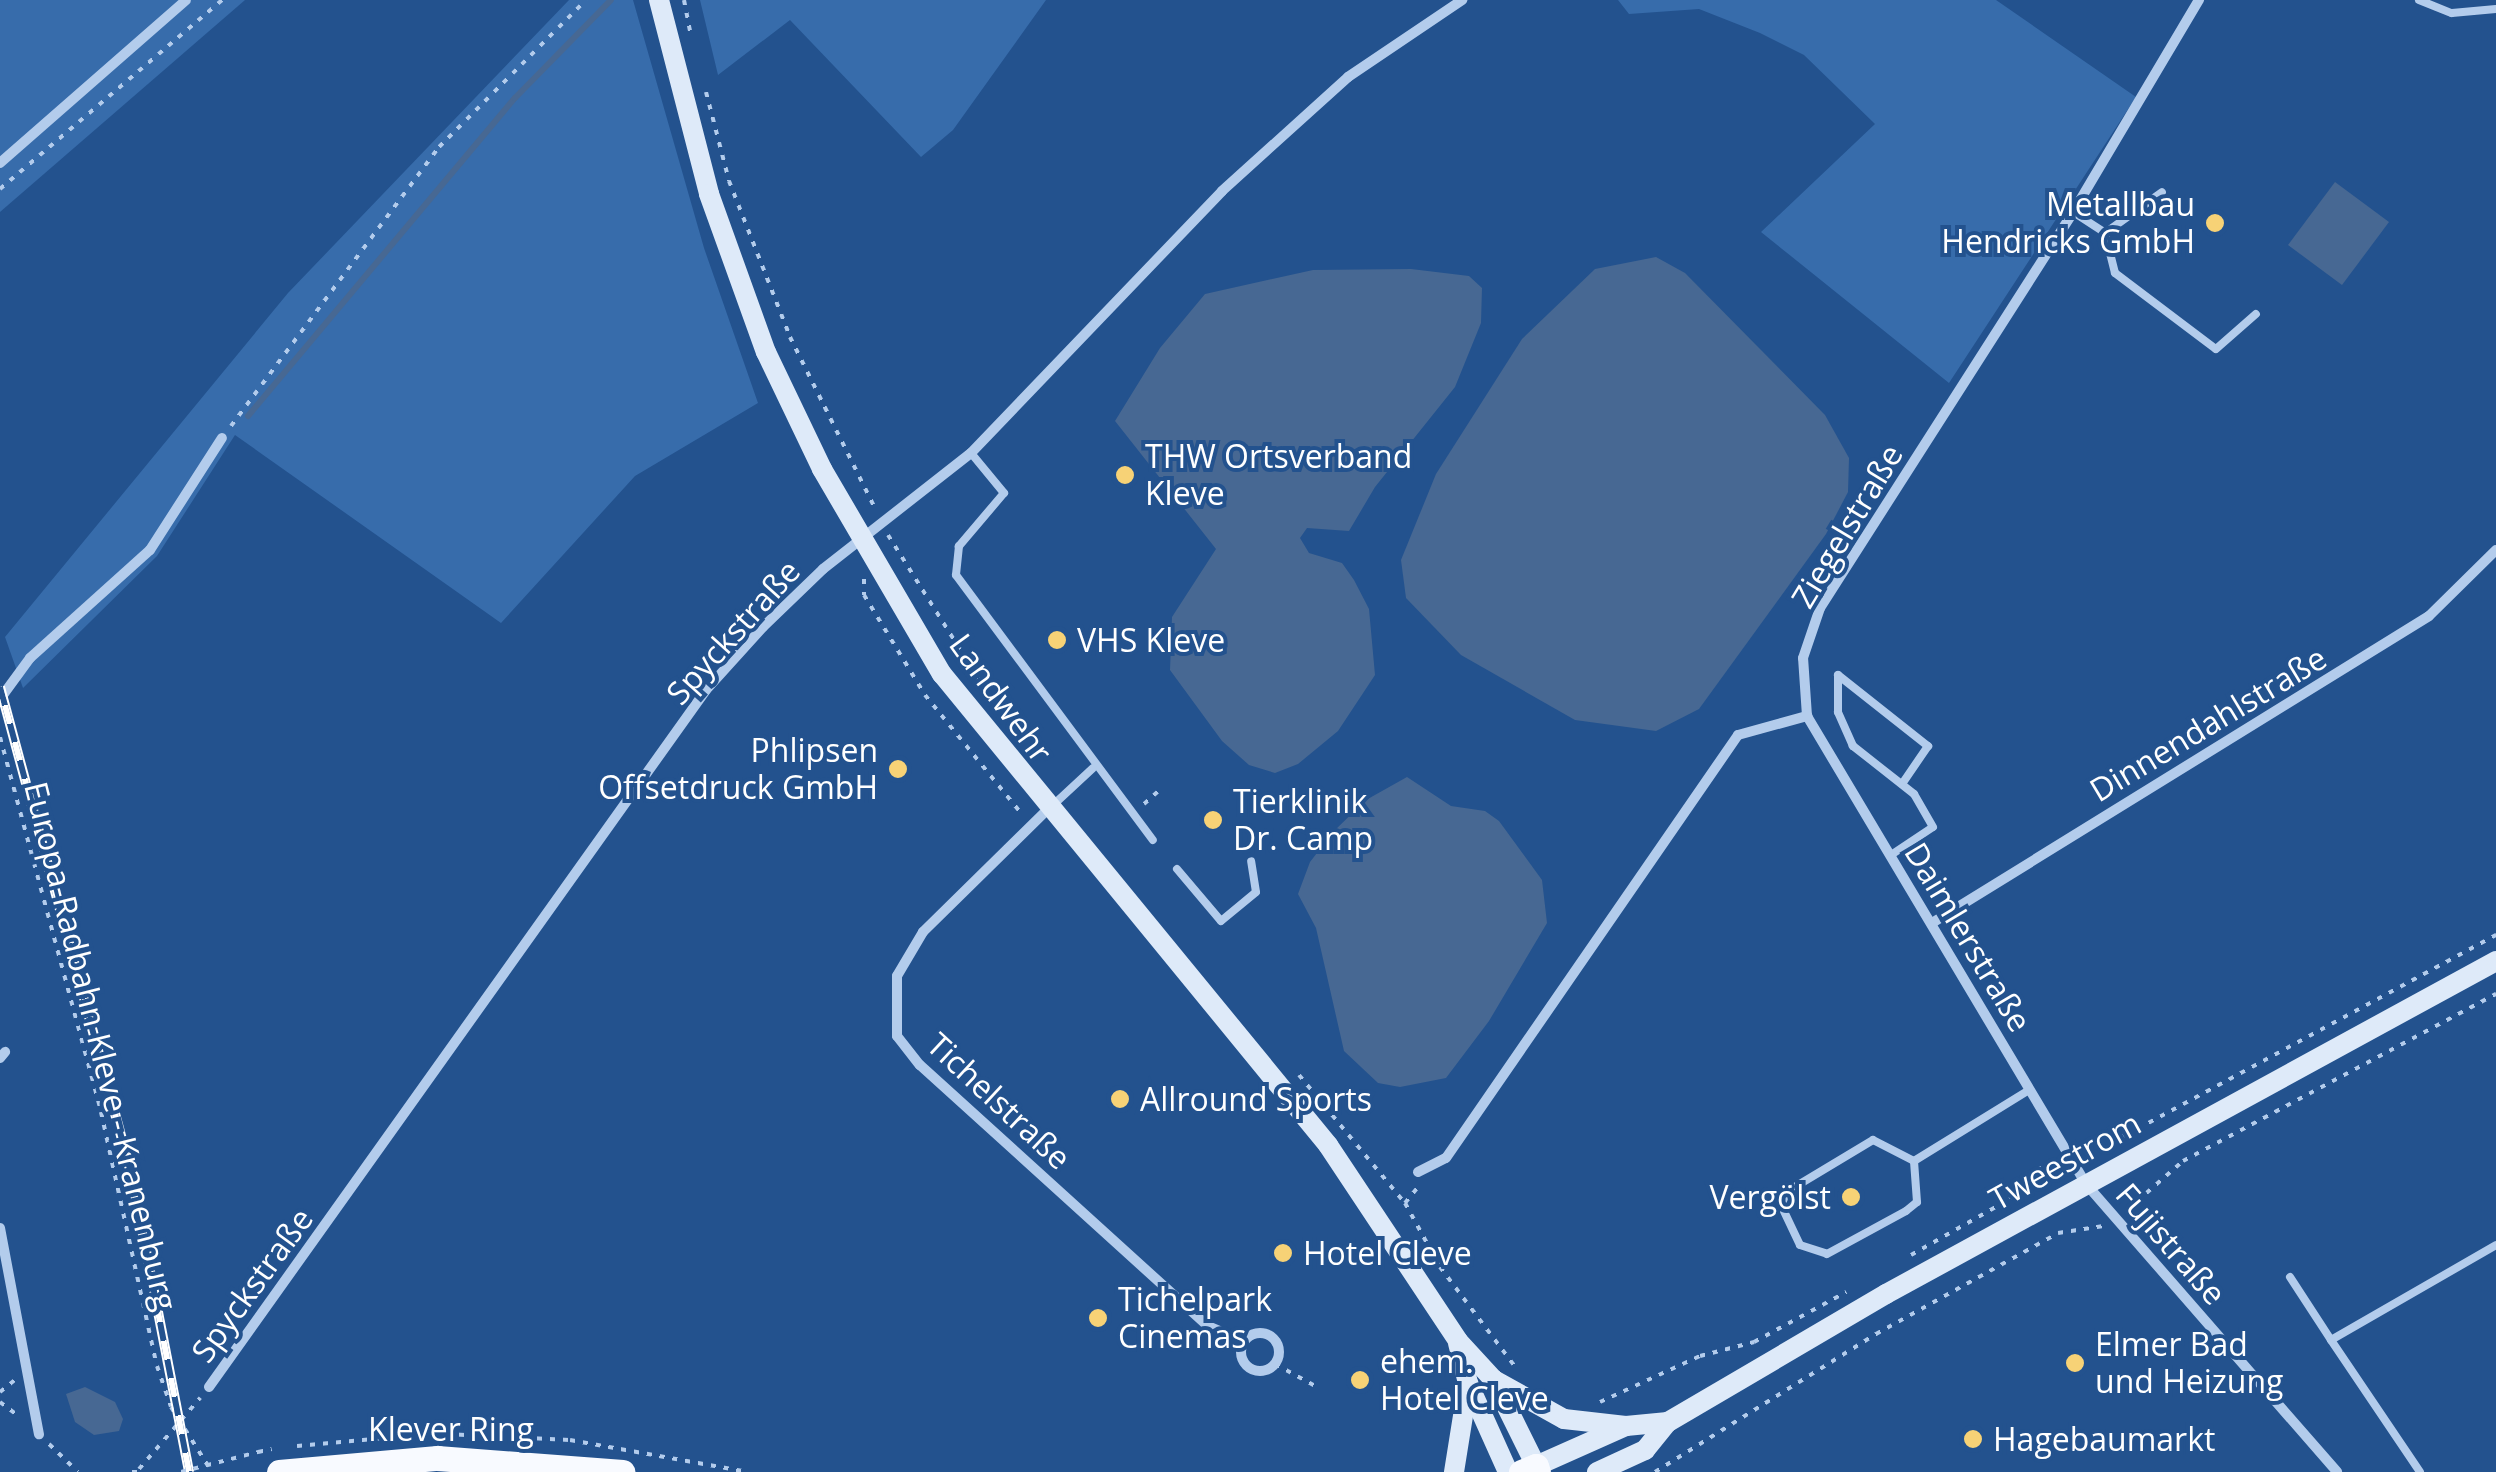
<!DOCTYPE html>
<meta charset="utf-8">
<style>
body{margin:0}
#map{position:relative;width:2496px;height:1472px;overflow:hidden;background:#23528e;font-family:"Open Sans",sans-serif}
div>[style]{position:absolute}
.green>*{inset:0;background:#376cab}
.water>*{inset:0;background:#476893}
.stream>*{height:6px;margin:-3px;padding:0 3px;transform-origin:3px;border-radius:3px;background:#476893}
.path>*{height:4px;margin-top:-2px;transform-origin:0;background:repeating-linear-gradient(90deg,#b3ccec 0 5px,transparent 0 13px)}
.service>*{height:8px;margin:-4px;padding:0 4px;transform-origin:4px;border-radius:4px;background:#b3ccec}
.minor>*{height:10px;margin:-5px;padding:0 5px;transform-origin:5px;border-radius:5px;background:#b3ccec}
.minor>.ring{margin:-5px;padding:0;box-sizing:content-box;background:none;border:10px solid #b3ccec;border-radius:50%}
.secondary>*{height:20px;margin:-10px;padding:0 10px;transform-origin:10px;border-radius:10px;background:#deeaf9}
.primary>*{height:25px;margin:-12.5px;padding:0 12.5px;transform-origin:12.5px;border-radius:12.5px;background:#f8faff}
.rail>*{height:10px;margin-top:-5px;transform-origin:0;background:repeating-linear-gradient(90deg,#23528e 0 19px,#fff 0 38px);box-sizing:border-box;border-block:2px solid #fff}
.path-bridge>*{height:4px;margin-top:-2px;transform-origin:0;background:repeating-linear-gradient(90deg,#b3ccec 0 5px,transparent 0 13px)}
.dots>*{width:28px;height:28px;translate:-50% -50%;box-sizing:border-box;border:5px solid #23528e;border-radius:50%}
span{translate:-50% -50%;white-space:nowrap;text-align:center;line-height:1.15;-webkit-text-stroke:8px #23528e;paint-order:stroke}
.poi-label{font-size:32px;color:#fff}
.right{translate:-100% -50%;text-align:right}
.left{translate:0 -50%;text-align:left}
.street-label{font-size:32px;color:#fff}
</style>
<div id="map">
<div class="green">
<i style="clip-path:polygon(0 0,245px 0,0 212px)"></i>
<i style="clip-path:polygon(569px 0,633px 0,704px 248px,758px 403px,635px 476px,501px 623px,235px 435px,157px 556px,23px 688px,5px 637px,288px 293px)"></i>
<i style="clip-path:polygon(700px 0,1046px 0,953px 130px,921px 157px,790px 20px,718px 75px)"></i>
<i style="clip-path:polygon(1618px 0,1996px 0,2136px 97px,1949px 383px,1761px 232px,1875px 124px,1804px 55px,1760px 33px,1699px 9px,1629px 14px)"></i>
</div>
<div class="water">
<i style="clip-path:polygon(2335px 182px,2389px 222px,2342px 285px,2288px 245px)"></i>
<i style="clip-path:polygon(1656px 257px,1685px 273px,1825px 415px,1849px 458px,1848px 492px,1826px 534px,1699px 709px,1656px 731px,1575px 720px,1461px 655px,1406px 598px,1401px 560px,1436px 474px,1522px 339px,1595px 269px)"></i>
<i style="clip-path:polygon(1411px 269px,1469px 276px,1482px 288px,1481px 323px,1455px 387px,1375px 487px,1349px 531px,1307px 528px,1300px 538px,1309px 553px,1342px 563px,1354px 580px,1369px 609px,1375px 675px,1338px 731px,1298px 764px,1275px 773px,1249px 765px,1222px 741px,1170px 670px,1172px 617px,1216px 549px,1115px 421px,1160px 348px,1205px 294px,1313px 270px)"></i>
<i style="clip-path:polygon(1407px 777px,1451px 806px,1485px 811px,1499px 821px,1542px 880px,1547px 923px,1489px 1021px,1446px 1078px,1400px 1087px,1378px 1083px,1344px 1051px,1316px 928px,1298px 894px,1310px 862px,1334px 831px,1366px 800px)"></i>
<i style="clip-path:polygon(85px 1387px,115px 1402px,123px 1419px,119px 1431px,94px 1435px,75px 1422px,66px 1394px)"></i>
</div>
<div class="stream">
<i style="left:248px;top:416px;width:415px;rotate:-50deg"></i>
<i style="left:515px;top:98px;width:137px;rotate:-45.6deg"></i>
</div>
<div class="path">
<i style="left:684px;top:0;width:36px;rotate:79deg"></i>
<i style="left:706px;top:92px;width:92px;rotate:75.5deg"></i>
<i style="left:729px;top:181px;width:168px;rotate:68.6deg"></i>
<i style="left:790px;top:337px;width:191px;rotate:63.6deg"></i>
<i style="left:0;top:189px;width:292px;rotate:-40.4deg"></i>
<i style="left:231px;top:426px;width:348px;rotate:-53.3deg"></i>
<i style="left:439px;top:147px;width:208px;rotate:-45deg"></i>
<i style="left:888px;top:535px;width:195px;rotate:57.8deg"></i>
<i style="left:864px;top:579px;width:16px;rotate:90deg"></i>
<i style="left:864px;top:595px;width:117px;rotate:58.6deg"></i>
<i style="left:925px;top:695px;width:152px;rotate:50.9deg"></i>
<i style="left:0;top:737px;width:388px;rotate:74.9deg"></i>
<i style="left:101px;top:1112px;width:260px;rotate:77.6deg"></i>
<i style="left:157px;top:1366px;width:43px;rotate:71.1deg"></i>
<i style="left:171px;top:1407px;width:77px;rotate:57.8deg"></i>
<i style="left:1144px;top:804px;width:25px;rotate:-42deg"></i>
<i style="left:1299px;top:1075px;width:166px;rotate:50.4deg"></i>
<i style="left:1405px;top:1203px;width:73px;rotate:61.3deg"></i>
<i style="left:1440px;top:1267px;width:126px;rotate:53deg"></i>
<i style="left:2082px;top:1147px;width:46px;rotate:-15.3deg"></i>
<i style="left:2126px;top:1135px;width:421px;rotate:-28.4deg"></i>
<i style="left:1405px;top:1203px;width:21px;rotate:-51deg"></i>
<i style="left:2127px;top:1210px;width:74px;rotate:-41.2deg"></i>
<i style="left:2183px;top:1161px;width:355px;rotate:-28.1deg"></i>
<i style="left:1911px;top:1255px;width:114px;rotate:-29.5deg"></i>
<i style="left:2010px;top:1199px;width:40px;rotate:-47deg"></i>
<i style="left:2037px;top:1170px;width:21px;rotate:-28deg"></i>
<i style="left:1275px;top:1364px;width:50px;rotate:28.6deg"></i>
<i style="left:0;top:1392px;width:21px;rotate:-39deg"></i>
<i style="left:0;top:1402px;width:25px;rotate:37deg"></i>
<i style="left:1600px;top:1402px;width:110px;rotate:-24.7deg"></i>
<i style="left:1700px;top:1356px;width:56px;rotate:-14.5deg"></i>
<i style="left:1754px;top:1342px;width:105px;rotate:-28.5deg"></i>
<i style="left:446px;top:1434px;width:124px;rotate:2.8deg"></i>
<i style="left:570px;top:1440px;width:181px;rotate:10.2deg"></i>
<i style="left:49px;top:1444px;width:40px;rotate:44deg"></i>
<i style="left:297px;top:1446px;width:110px;rotate:-5.2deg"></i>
<i style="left:258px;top:1452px;width:14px;rotate:-12deg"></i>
<i style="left:139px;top:1469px;width:94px;rotate:-49.3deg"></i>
<i style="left:132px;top:1472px;width:9px"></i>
<i style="left:1655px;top:1472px;width:261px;rotate:-32deg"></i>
<i style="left:1876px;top:1334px;width:208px;rotate:-29deg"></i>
<i style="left:2058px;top:1233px;width:46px;rotate:-8.8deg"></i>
</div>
<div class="service">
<i style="left:2419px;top:0;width:35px;rotate:22deg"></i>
<i style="left:2452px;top:13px;width:44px;rotate:-5.2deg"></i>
<i style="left:2073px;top:212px;width:38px;rotate:33deg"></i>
<i style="left:2105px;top:233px;width:70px;rotate:-35.7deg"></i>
<i style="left:2105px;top:233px;width:41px;rotate:76deg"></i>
<i style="left:2115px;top:273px;width:126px;rotate:37deg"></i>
<i style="left:2216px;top:349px;width:53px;rotate:-41.2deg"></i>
<i style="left:971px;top:453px;width:52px;rotate:50.5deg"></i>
<i style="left:1004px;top:493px;width:70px;rotate:130.3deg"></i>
<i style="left:959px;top:546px;width:29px;rotate:96deg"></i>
<i style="left:956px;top:575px;width:330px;rotate:53.4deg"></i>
<i style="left:1051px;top:807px;width:57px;rotate:-42.9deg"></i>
<i style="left:1891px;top:855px;width:50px;rotate:-33.7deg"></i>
<i style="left:1933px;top:827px;width:38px;rotate:-120deg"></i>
<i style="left:1914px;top:794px;width:78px;rotate:-141.8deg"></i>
<i style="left:1853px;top:746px;width:37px;rotate:-114deg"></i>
<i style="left:1838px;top:712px;width:37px;rotate:-90deg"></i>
<i style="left:1838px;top:675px;width:115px;rotate:38.3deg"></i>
<i style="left:1928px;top:746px;width:46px;rotate:124.4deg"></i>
<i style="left:1177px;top:869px;width:68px;rotate:49.8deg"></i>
<i style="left:1221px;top:921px;width:45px;rotate:-39.6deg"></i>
<i style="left:1256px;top:892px;width:31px;rotate:-99deg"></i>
<i style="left:1914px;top:1161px;width:46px;rotate:-152.9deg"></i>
<i style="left:1873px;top:1140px;width:99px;rotate:149deg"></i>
<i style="left:1788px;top:1191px;width:16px;rotate:117deg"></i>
<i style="left:1781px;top:1205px;width:44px;rotate:64.6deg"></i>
<i style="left:1800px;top:1245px;width:28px;rotate:18deg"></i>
<i style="left:1827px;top:1254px;width:90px;rotate:-28.6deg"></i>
<i style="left:1906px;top:1211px;width:14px;rotate:-39deg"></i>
<i style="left:1917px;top:1202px;width:41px;rotate:-94.2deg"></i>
<i style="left:1914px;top:1161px;width:135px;rotate:-31.7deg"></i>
<i style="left:2290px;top:1277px;width:75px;rotate:56.9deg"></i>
<i style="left:2331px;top:1340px;width:190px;rotate:-29.9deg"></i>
<i style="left:2331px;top:1340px;width:159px;rotate:56deg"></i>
</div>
<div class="minor">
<i style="left:0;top:163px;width:247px;rotate:-41.2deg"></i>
<i style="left:0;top:699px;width:51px;rotate:-53.8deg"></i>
<i style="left:30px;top:658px;width:161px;rotate:-42deg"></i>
<i style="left:150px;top:550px;width:133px;rotate:-57.3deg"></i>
<i style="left:1807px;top:716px;width:545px;rotate:59.2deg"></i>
<i style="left:2086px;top:1184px;width:382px;rotate:48.9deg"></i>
<i style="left:1047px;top:810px;width:174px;rotate:135.5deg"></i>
<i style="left:923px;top:932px;width:51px;rotate:120.6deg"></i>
<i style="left:897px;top:976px;width:60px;rotate:90deg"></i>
<i style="left:897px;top:1036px;width:37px;rotate:52deg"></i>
<i style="left:920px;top:1065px;width:389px;rotate:42.2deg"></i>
<i style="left:1208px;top:1326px;width:39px;rotate:23deg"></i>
<i style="left:1932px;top:923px;width:584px;rotate:-31.7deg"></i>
<i style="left:2429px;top:616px;width:94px;rotate:-44.6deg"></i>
<i style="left:0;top:1058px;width:8px;rotate:-50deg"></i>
<i style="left:1418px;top:1172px;width:31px;rotate:-27deg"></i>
<i style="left:1446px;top:1158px;width:514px;rotate:-55.38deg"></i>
<i style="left:1738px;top:735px;width:72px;rotate:-15.4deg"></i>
<i style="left:1807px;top:716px;width:58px;rotate:-93.9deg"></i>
<i style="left:1803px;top:658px;width:53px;rotate:-71.2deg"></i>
<i style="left:1820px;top:608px;width:470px;rotate:-57.4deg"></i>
<i style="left:2073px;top:212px;width:247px;rotate:-59.3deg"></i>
<i style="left:0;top:1228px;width:210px;rotate:79.3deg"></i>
<i class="ring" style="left:1241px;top:1333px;width:28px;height:28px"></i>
<i style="left:209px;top:1387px;width:856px;rotate:-54.51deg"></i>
<i style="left:706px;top:690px;width:85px;rotate:-47.9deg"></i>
<i style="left:763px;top:627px;width:83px;rotate:-44deg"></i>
<i style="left:823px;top:569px;width:188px;rotate:-38.1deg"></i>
<i style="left:971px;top:453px;width:363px;rotate:-46.2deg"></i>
<i style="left:1222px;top:191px;width:170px;rotate:-42.1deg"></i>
<i style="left:1348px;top:77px;width:138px;rotate:-34deg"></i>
</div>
<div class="secondary">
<i style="left:659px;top:0;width:200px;rotate:75.5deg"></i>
<i style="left:709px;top:194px;width:168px;rotate:70.2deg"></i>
<i style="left:766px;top:352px;width:130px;rotate:64.4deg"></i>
<i style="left:822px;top:469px;width:238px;rotate:59.7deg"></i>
<i style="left:942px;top:674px;width:609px;rotate:50.66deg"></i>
<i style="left:1328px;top:1145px;width:235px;rotate:56.4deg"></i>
<i style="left:1458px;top:1341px;width:52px;rotate:47.4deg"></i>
<i style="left:1493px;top:1379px;width:97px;rotate:63.7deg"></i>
<i style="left:1536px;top:1466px;width:98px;rotate:-24deg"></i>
<i style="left:1626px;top:1426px;width:42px;rotate:-5.4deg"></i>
<i style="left:1458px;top:1343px;width:41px;rotate:76deg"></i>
<i style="left:1468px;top:1383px;width:98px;rotate:65.8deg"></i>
<i style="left:1494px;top:1380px;width:80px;rotate:29.1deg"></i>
<i style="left:1564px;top:1419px;width:62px;rotate:6.4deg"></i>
<i style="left:1454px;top:1472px;width:88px;rotate:-80.9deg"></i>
<i style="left:1597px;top:1472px;width:53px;rotate:-24.6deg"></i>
<i style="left:1645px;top:1450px;width:36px;rotate:-51deg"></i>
<i style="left:1668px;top:1422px;width:253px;rotate:-30.4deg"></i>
<i style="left:1886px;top:1294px;width:695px;rotate:-28.63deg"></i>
</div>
<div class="primary">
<i style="left:279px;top:1472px;width:159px;rotate:-5.1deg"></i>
<i style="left:437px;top:1458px;width:186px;rotate:4.3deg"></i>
<i style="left:1521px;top:1472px;width:16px;rotate:-22deg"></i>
<i style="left:1536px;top:1466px;width:6px;rotate:72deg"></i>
</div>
<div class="rail">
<i style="left:0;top:687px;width:503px;rotate:74.91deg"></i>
<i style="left:131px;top:1173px;width:305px;rotate:79deg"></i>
</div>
<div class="path-bridge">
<i style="left:181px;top:1472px;width:80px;rotate:-14.6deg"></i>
</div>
<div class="dots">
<i style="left:2215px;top:223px;background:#f7d276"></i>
<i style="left:1125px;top:475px;background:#f7d276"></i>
<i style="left:1057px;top:640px;background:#f7d276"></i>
<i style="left:898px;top:769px;background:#f7d276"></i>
<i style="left:1213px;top:820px;background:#f7d276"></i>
<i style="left:1120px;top:1099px;background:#f7d276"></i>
<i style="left:1851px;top:1197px;background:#f7d276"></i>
<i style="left:1283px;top:1253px;background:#f7d276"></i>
<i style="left:1098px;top:1318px;background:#f7d276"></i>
<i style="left:2075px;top:1363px;background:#f7d276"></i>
<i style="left:1360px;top:1380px;background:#f7d276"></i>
<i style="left:1973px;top:1439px;background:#f7d276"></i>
</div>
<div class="poi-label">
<span class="right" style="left:2195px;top:223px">Metallbau<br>Hendricks GmbH</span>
<span class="left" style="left:1145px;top:475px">THW Ortsverband<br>Kleve</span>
<span class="left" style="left:1077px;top:640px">VHS Kleve</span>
<span class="right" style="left:878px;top:769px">Phlipsen<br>Offsetdruck GmbH</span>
<span class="left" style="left:1233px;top:820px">Tierklinik<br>Dr. Camp</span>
<span class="left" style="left:1140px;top:1099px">Allround Sports</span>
<span class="right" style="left:1831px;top:1197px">Vergölst</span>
<span class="left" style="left:1303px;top:1253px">Hotel Cleve</span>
<span class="left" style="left:1118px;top:1318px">Tichelpark<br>Cinemas</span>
<span class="left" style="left:2095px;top:1363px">Elmer Bad<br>und Heizung</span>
<span class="left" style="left:1380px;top:1380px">ehem.<br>Hotel Cleve</span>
<span class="left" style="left:1993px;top:1439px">Hagebaumarkt</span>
</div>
<div class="street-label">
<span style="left:1847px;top:526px;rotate:-59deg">Ziegelstraße</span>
<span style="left:733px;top:632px;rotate:-48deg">Spyckstraße</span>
<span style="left:1001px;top:698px;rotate:54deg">Landwehr</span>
<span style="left:2208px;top:724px;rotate:-31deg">Dinnendahlstraße</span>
<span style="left:1968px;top:937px;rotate:59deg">Daimlerstraße</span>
<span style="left:101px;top:1046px;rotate:76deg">Europa-Radbahn Kleve - Kranenburg</span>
<span style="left:999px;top:1101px;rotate:43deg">Tichelstraße</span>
<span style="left:2065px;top:1161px;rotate:-29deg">Tweestrom</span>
<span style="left:2171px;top:1244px;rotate:49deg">Fujistraße</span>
<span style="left:252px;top:1285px;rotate:-54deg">Spyckstraße</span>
<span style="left:451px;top:1429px">Klever Ring</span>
</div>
</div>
